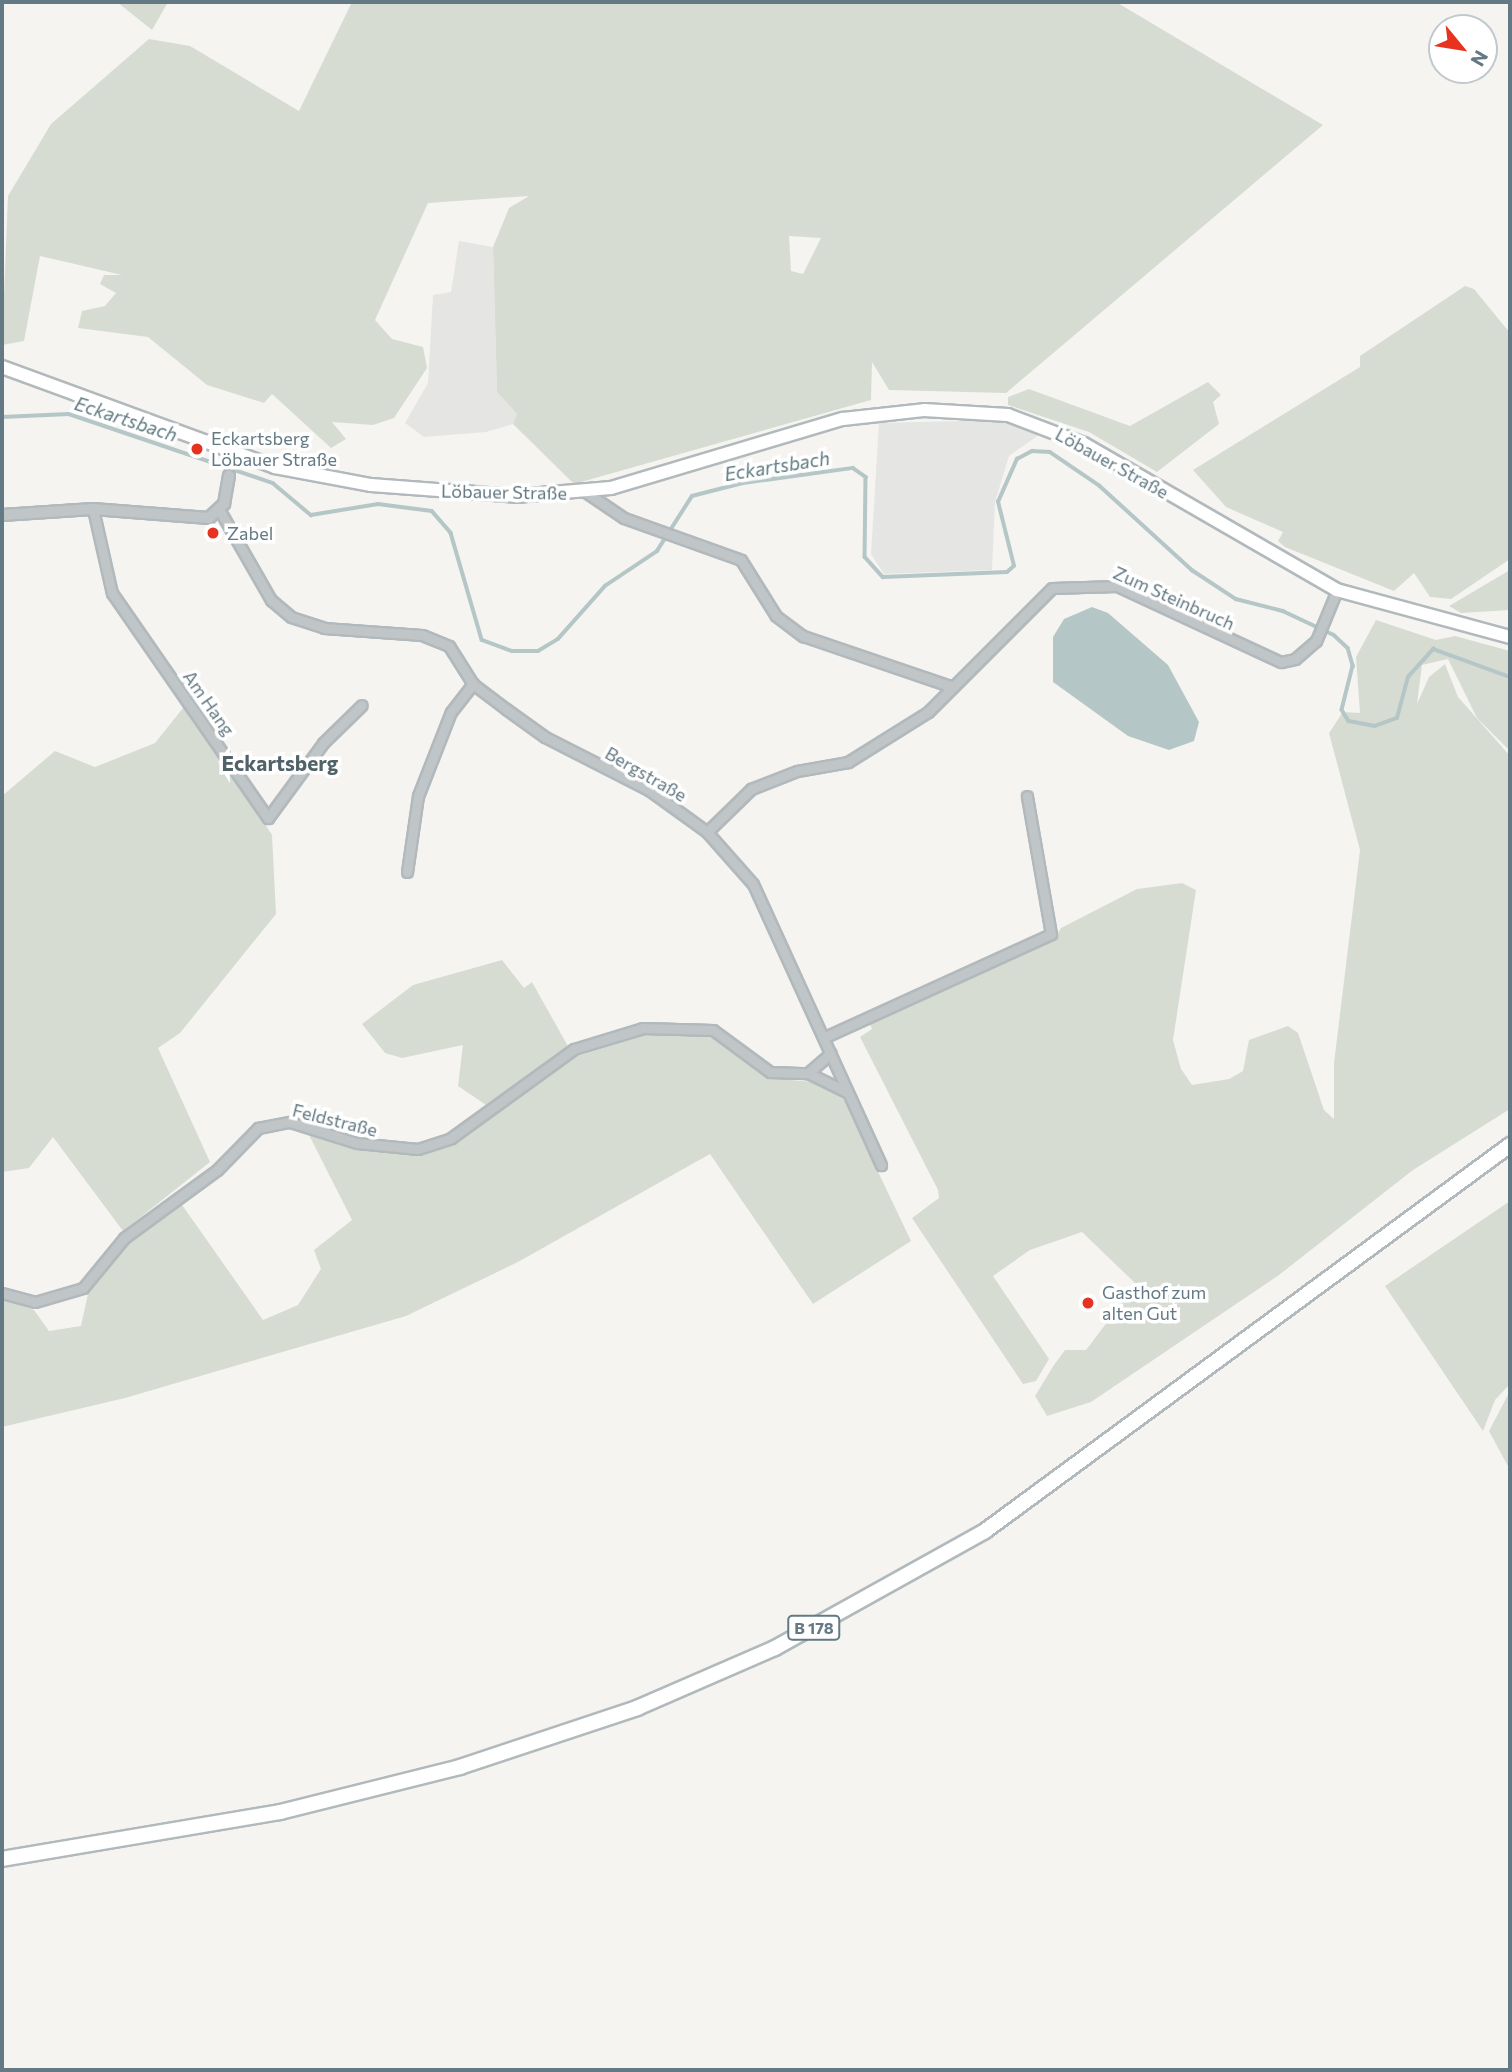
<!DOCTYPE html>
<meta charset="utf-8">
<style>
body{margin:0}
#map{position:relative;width:1512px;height:2072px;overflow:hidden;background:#f5f4f1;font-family:Commissioner,sans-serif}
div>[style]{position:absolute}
.built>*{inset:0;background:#e5e6e4}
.green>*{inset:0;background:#d7dcd2}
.water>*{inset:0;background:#b5c6c7}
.stream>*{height:3.5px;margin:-1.75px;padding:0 1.75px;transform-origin:1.75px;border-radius:1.75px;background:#b5c6c7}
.roads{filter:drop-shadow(2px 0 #b2b9bc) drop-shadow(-2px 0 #b2b9bc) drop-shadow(0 2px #b2b9bc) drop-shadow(0 -2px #b2b9bc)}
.minor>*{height:9px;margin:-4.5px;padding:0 4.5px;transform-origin:4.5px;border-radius:4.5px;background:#c0c5c7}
.tertiary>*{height:10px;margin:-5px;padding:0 5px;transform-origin:5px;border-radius:5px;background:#c0c5c7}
.secondary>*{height:12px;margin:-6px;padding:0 6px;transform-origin:6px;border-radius:6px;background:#fff}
.trunk>*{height:14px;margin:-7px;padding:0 7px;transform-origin:7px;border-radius:7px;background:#fff}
.dots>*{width:19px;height:19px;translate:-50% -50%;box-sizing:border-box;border:4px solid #fff;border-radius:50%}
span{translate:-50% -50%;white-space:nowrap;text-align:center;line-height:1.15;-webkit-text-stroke:7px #fff;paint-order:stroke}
.shield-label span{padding:2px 5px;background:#fff;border:2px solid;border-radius:5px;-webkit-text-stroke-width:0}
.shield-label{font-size:16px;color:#637983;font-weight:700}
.poi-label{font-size:18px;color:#637983}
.left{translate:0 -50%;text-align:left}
.street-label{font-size:18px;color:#637983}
.water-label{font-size:19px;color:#5f7b80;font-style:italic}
.quarter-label{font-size:21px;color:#516168;font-weight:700}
.frame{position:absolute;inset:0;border:4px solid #637983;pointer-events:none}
.north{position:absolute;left:1428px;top:14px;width:70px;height:70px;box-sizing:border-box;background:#fff;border:2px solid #c1c9cd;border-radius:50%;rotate:120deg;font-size:19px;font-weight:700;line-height:28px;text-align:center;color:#637983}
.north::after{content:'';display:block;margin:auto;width:24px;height:32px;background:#e7321f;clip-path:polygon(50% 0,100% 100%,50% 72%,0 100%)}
</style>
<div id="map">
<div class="built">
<i style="clip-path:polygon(459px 241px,493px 247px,497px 392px,517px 414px,513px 424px,486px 432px,424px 437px,405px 423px,428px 383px,433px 295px,451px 292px)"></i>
<i style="clip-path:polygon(1000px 420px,1040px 434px,1009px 456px,995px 502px,992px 570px,884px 574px,871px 554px,879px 423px)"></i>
</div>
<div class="green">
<i style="clip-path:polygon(117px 2px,168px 2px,152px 30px)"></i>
<i style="clip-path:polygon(evenodd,352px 2px,1116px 2px,1323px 125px,1006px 393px,889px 390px,872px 362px,871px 400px,574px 484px,513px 424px,517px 414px,497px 392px,493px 247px,509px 208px,529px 196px,428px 203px,375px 320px,392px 339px,423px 347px,427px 368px,394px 418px,373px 425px,332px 422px,346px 439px,331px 448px,272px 394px,264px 403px,207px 385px,148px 337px,78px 328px,82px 311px,105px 306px,116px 293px,100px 284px,104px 275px,122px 275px,40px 256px,24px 341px,2px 345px,8px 196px,51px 124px,149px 39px,190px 46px,299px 111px,352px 2px,789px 236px,821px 238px,803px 274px,791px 271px,789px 236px)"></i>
<i style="clip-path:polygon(1465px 286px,1474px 289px,1510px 333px,1510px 559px,1451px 599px,1430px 597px,1414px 573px,1394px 591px,1285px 547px,1278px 541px,1283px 532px,1226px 507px,1193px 470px,1360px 367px,1360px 356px)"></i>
<i style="clip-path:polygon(1208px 382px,1221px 395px,1213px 402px,1219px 424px,1157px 472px,1089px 432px,1008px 405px,1008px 397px,1029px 389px,1130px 426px)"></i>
<i style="clip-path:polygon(1510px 570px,1510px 610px,1461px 613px,1449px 606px)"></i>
<i style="clip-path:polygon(1376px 620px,1436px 640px,1455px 636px,1510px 651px,1510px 751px,1477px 718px,1448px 659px,1422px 665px,1417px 704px,1429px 677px,1445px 664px,1458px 697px,1510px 756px,1510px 1109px,1413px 1170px,1279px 1275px,1091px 1402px,1047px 1416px,1035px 1396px,1054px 1365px,1065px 1350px,1086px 1350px,1136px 1284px,1082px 1232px,1030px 1250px,993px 1276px,1049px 1359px,1036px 1381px,1023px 1384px,912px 1218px,939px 1198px,938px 1190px,860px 1037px,872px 1029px,868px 1019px,1055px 938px,1061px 928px,1137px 889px,1182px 883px,1196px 890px,1173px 1040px,1181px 1069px,1192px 1085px,1229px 1079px,1243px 1071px,1249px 1040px,1288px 1026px,1298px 1033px,1324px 1110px,1334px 1119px,1334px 1063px,1360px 850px,1329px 733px,1343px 712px,1360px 713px,1356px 657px)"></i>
<i style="clip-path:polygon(187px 703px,272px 835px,276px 914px,180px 1033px,158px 1048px,210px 1162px,123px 1231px,53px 1137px,29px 1168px,2px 1172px,2px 796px,55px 751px,95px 767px,155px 743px)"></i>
<i style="clip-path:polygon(502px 960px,524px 988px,532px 982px,569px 1048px,489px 1107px,458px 1086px,463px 1045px,402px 1058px,385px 1053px,362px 1024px,413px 985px)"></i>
<i style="clip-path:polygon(658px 1031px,710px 1033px,768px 1078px,814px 1082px,842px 1096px,911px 1241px,813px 1304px,710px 1154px,518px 1262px,406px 1316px,125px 1398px,2px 1427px,2px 1298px,34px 1310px,49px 1331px,81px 1326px,89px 1289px,118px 1252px,180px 1202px,263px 1320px,298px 1305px,321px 1269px,314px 1250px,352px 1220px,307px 1131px,388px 1152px,441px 1148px,575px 1057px)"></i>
<i style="clip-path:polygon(1510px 1201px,1510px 1384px,1495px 1400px,1483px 1431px,1385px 1286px)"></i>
<i style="clip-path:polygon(1510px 1391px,1510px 1470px,1489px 1431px)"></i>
</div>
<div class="water">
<i style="clip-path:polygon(1092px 607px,1108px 613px,1168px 665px,1199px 722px,1194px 741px,1169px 750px,1128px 736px,1053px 682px,1053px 637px,1064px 619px)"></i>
</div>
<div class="stream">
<i style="left:2px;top:417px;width:67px;rotate:-2.6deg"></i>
<i style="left:69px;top:414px;width:215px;rotate:18.7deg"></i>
<i style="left:273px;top:483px;width:50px;rotate:40.1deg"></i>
<i style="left:311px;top:515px;width:68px;rotate:-9.3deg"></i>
<i style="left:378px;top:504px;width:54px;rotate:7.4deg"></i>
<i style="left:432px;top:511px;width:29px;rotate:49deg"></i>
<i style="left:451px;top:533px;width:111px;rotate:73.8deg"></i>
<i style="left:482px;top:640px;width:32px;rotate:20deg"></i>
<i style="left:512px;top:651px;width:26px"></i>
<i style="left:538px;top:651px;width:23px;rotate:-31deg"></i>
<i style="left:558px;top:639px;width:71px;rotate:-48.4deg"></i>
<i style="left:605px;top:586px;width:63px;rotate:-33.9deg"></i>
<i style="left:657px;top:551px;width:65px;rotate:-57.5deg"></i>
<i style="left:692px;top:496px;width:53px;rotate:-14.3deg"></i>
<i style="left:743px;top:483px;width:111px;rotate:-7.8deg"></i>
<i style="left:853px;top:468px;width:16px;rotate:35deg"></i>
<i style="left:866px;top:477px;width:80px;rotate:90.7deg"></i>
<i style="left:865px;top:557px;width:27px;rotate:48deg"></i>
<i style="left:883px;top:577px;width:124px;rotate:-2.3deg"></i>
<i style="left:1007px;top:572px;width:9px;rotate:-41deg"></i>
<i style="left:1014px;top:566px;width:66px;rotate:-104deg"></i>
<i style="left:998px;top:502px;width:47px;rotate:-66.2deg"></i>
<i style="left:1017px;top:459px;width:17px;rotate:-28deg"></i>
<i style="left:1032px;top:451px;width:18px;rotate:3deg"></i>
<i style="left:1050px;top:452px;width:60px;rotate:34.2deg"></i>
<i style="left:1100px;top:486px;width:125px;rotate:42.4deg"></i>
<i style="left:1192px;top:570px;width:53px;rotate:33.4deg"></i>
<i style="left:1236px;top:599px;width:49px;rotate:14.3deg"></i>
<i style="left:1283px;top:611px;width:56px;rotate:25.2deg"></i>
<i style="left:1334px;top:635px;width:19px;rotate:43deg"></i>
<i style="left:1348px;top:648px;width:19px;rotate:74deg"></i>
<i style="left:1353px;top:666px;width:45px;rotate:104deg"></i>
<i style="left:1342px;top:710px;width:13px;rotate:58deg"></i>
<i style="left:1349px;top:721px;width:26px;rotate:11deg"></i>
<i style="left:1375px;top:726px;width:23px;rotate:-20deg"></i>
<i style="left:1397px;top:718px;width:42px;rotate:-75deg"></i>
<i style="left:1408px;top:677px;width:38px;rotate:-48deg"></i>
<i style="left:1433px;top:649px;width:82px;rotate:20deg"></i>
</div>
<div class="roads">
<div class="minor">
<i style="left:587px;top:493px;width:45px;rotate:34deg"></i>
<i style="left:624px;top:518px;width:124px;rotate:19.7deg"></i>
<i style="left:741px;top:560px;width:66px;rotate:58deg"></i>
<i style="left:776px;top:616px;width:34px;rotate:37deg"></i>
<i style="left:803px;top:636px;width:158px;rotate:18.8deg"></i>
<i style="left:93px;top:509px;width:86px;rotate:77.3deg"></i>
<i style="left:112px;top:593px;width:274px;rotate:55.3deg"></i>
<i style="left:268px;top:818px;width:93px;rotate:-53.7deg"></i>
<i style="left:323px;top:743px;width:54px;rotate:-44.3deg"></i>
<i style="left:220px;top:511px;width:103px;rotate:60.2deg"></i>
<i style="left:271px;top:600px;width:26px;rotate:40deg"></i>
<i style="left:291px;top:617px;width:35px;rotate:18deg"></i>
<i style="left:324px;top:628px;width:98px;rotate:4.1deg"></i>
<i style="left:422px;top:635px;width:29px;rotate:22deg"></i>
<i style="left:449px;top:646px;width:45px;rotate:57.7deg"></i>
<i style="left:473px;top:684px;width:41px;rotate:37.1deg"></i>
<i style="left:506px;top:709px;width:48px;rotate:35.7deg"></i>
<i style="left:545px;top:737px;width:117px;rotate:27deg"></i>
<i style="left:649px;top:790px;width:72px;rotate:35.9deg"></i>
<i style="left:707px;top:832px;width:69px;rotate:48.5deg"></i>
<i style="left:753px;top:884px;width:309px;rotate:65.5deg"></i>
<i style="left:707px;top:832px;width:62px;rotate:-44.3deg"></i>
<i style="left:751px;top:789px;width:49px;rotate:-21.4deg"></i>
<i style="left:797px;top:771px;width:52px;rotate:-10deg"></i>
<i style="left:848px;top:762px;width:94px;rotate:-32deg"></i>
<i style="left:928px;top:712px;width:175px;rotate:-45deg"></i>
<i style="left:1052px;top:588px;width:65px;rotate:-1.8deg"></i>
<i style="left:1117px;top:586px;width:181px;rotate:24.9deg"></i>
<i style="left:1281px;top:662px;width:14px;rotate:-12deg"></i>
<i style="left:1295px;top:659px;width:28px;rotate:-41deg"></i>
<i style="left:1316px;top:641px;width:55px;rotate:-67.6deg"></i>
<i style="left:407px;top:872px;width:77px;rotate:-81.8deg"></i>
<i style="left:418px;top:796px;width:90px;rotate:-68.6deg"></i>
<i style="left:451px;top:712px;width:36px;rotate:-52deg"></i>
<i style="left:825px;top:1037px;width:248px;rotate:-24.5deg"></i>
<i style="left:1051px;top:934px;width:140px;rotate:-99.9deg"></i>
<i style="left:808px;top:1073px;width:30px;rotate:-41deg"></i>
<i style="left:2px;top:1293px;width:34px;rotate:15deg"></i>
<i style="left:35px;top:1302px;width:50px;rotate:-16.3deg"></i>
<i style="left:83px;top:1288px;width:65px;rotate:-50.6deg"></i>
<i style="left:124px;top:1238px;width:115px;rotate:-36.2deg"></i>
<i style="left:217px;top:1170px;width:59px;rotate:-45.7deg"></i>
<i style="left:258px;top:1128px;width:33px;rotate:-11deg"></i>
<i style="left:290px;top:1122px;width:70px;rotate:17.4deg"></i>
<i style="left:357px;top:1143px;width:61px;rotate:5.6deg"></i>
<i style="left:418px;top:1149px;width:35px;rotate:-18deg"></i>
<i style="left:451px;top:1138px;width:152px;rotate:-35.9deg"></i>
<i style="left:574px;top:1049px;width:72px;rotate:-16.9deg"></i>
<i style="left:643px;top:1028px;width:70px;rotate:1.6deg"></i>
<i style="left:713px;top:1030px;width:71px;rotate:36.4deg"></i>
<i style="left:770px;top:1072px;width:38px;rotate:2deg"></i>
<i style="left:808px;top:1073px;width:43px;rotate:26deg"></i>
</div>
<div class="tertiary">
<i style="left:2px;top:515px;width:91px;rotate:-3.8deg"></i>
<i style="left:93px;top:509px;width:116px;rotate:4.4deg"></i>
<i style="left:209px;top:518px;width:21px;rotate:-43deg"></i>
<i style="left:224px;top:504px;width:29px;rotate:-80deg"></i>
</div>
<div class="secondary">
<i style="left:2px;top:367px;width:291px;rotate:20.1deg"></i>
<i style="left:275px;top:467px;width:98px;rotate:10.6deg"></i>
<i style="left:371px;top:485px;width:145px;rotate:4.3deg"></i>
<i style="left:516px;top:496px;width:95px;rotate:-4.8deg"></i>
<i style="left:611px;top:488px;width:242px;rotate:-16.6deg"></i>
<i style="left:843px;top:419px;width:81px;rotate:-6.3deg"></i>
<i style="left:924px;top:410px;width:84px;rotate:3.4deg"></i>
<i style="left:1008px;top:415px;width:81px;rotate:20.9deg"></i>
<i style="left:1084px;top:444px;width:292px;rotate:30deg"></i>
<i style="left:1337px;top:590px;width:179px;rotate:15.2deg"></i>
</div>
<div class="trunk">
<i style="left:2px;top:1859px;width:282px;rotate:-9.6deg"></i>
<i style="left:280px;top:1812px;width:186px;rotate:-14deg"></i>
<i style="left:460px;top:1767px;width:187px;rotate:-18.4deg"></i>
<i style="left:637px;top:1708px;width:150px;rotate:-23.5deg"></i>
<i style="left:775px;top:1648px;width:240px;rotate:-29.1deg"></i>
<i style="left:985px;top:1531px;width:652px;rotate:-36.32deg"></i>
</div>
</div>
<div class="dots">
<i style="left:197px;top:449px;background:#e7321f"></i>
<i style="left:213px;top:533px;background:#e7321f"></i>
<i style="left:1088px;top:1303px;background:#e7321f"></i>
</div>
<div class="shield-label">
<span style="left:814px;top:1628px">B 178</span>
</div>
<div class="poi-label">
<span class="left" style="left:211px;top:449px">Eckartsberg<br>Löbauer Straße</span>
<span class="left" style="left:227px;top:533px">Zabel</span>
<span class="left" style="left:1102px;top:1303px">Gasthof zum<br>alten Gut</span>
</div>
<div class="street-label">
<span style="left:1112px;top:463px;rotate:29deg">Löbauer Straße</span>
<span style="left:504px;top:492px;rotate:1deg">Löbauer Straße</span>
<span style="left:1174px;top:598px;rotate:24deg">Zum Steinbruch</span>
<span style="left:209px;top:703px;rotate:55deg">Am Hang</span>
<span style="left:646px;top:774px;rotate:30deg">Bergstraße</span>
<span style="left:335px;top:1120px;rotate:14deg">Feldstraße</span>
</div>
<div class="water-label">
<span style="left:126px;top:419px;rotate:18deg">Eckartsbach</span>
<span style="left:777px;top:466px;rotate:-9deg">Eckartsbach</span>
</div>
<div class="quarter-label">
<span style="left:280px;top:763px">Eckartsberg</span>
</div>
<div class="frame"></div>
<div class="north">N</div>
</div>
